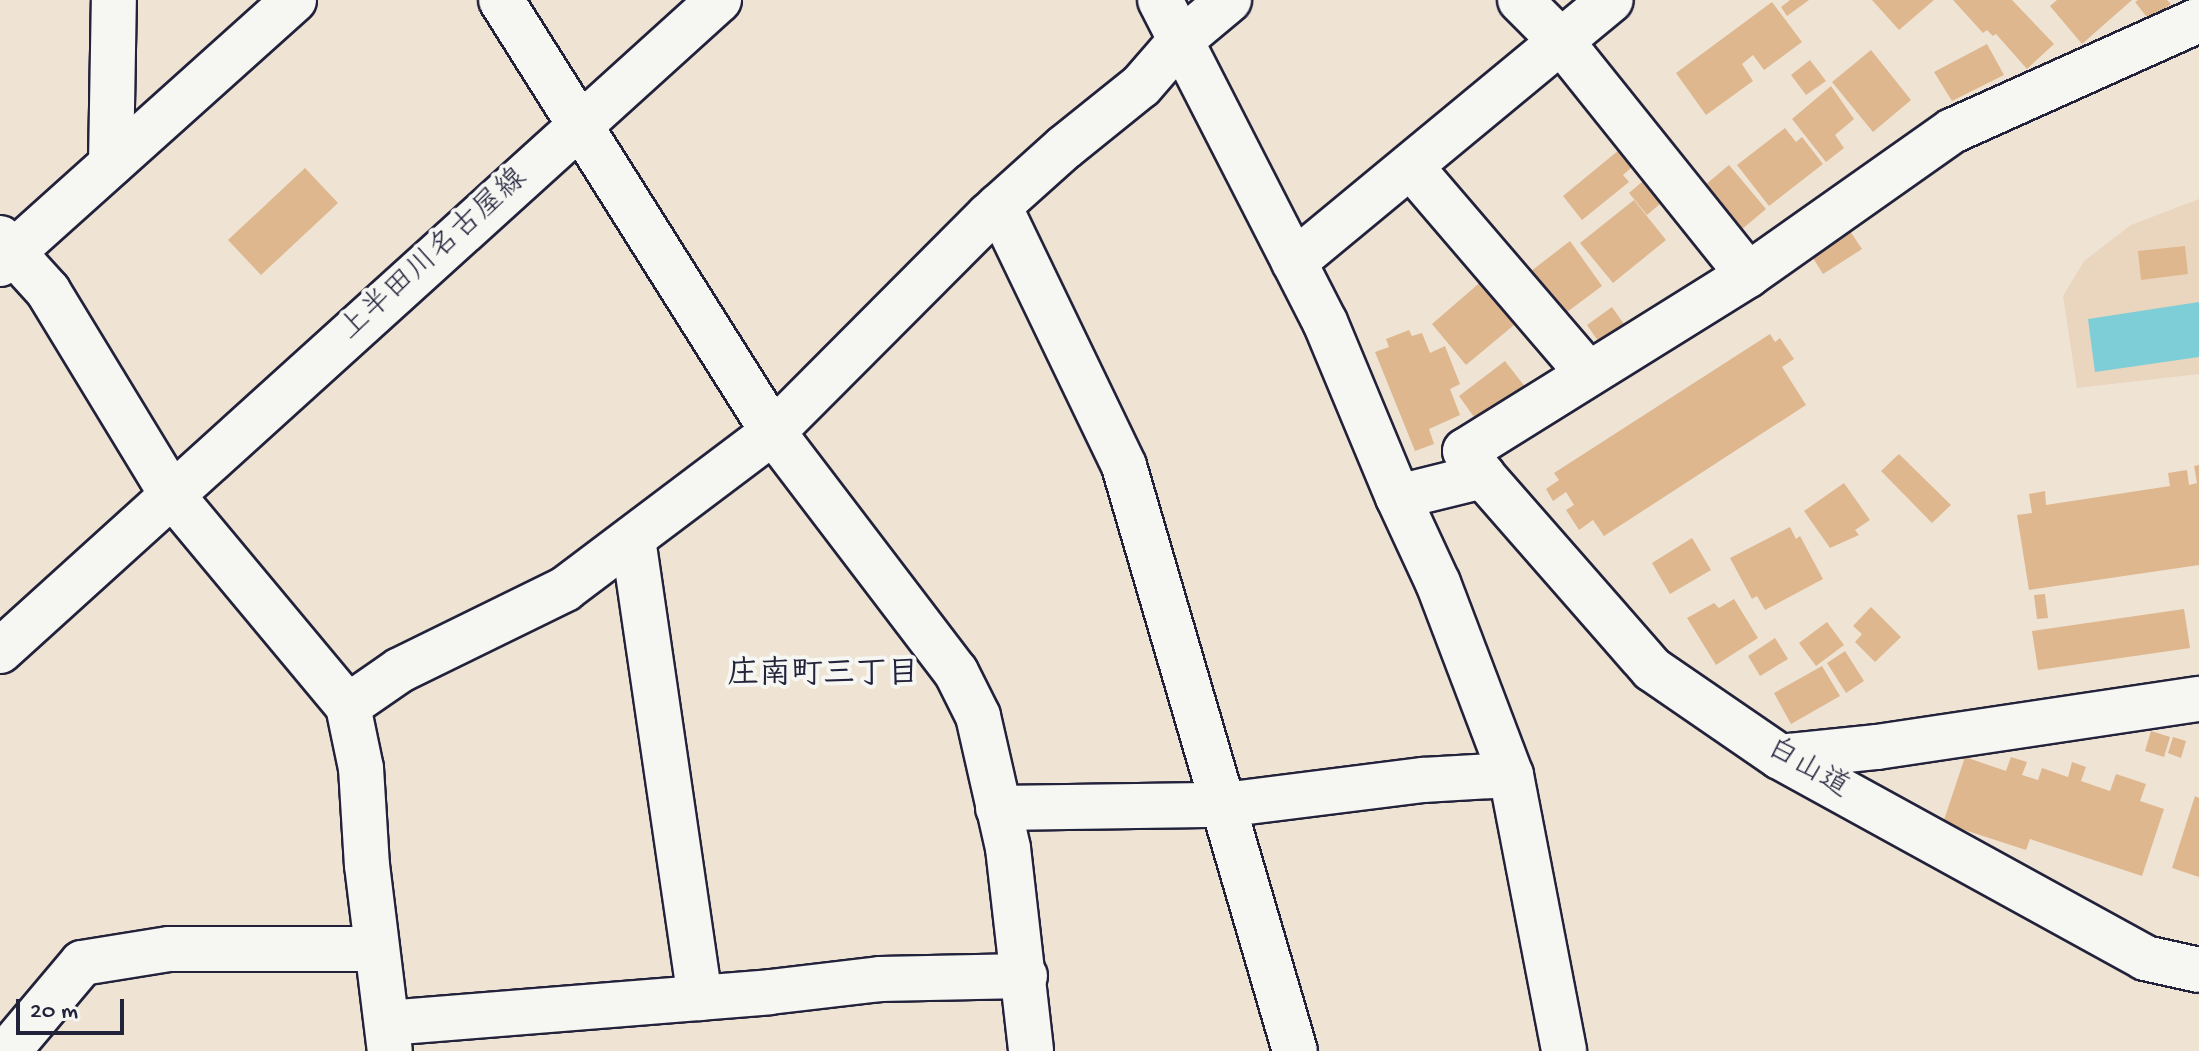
<!DOCTYPE html>
<meta charset="utf-8">
<style>
body{margin:0}
#map{position:relative;width:2199px;height:1051px;overflow:hidden;background:#efe3d4;font-family:"Gochi Hand","Klee One",sans-serif}
div>[style]{position:absolute}
.built>*{inset:0;background:#ead6bf}
.water>*{inset:0;background:#7eced8}
.building>*{inset:0;background:#deb78f}
.roads{filter:drop-shadow(2px 0 #22223b) drop-shadow(-2px 0 #22223b) drop-shadow(0 2px #22223b) drop-shadow(0 -2px #22223b)}
.minor>*{height:44px;margin:-22px;padding:0 22px;transform-origin:22px;border-radius:22px;background:#f6f6f2}
.major>*{height:44px;margin:-22px;padding:0 22px;transform-origin:22px;border-radius:22px;background:#f6f6f2}
span{translate:-50% -50%;white-space:nowrap;text-align:center;line-height:1.15;-webkit-text-stroke:8px #f6f6f2;paint-order:stroke}
.street-label{font-size:30px;color:#22223b}
.neighbourhood-label{font-size:32px;color:#22223b;font-weight:700}
.scale{position:absolute;left:16px;top:999px;width:108px;height:36px;box-sizing:border-box;border:4px solid #22223b;border-top:0;padding-left:10px;font-size:24px;line-height:28px;white-space:nowrap;color:#22223b;-webkit-text-stroke:6px #f6f6f2;paint-order:stroke}
</style>
<div id="map">
<div class="built">
<i style="clip-path:polygon(2199px 199px,2199px 374px,2077px 388px,2063px 296px,2084px 261px,2131px 225px)"></i>
</div>
<div class="water">
<i style="clip-path:polygon(2199px 302px,2199px 357px,2095px 372px,2088px 319px)"></i>
</div>
<div class="building">
<i style="clip-path:polygon(1790px 0,1809px 0,1787px 16px,1781px 7px)"></i>
<i style="clip-path:polygon(1872px 0,1934px 0,1899px 30px)"></i>
<i style="clip-path:polygon(1953px 0,2012px 0,2054px 44px,2027px 69px,1996px 34px,1993px 36px,1987px 30px,1983px 33px)"></i>
<i style="clip-path:polygon(2057px 0,2132px 0,2082px 44px,2050px 6px)"></i>
<i style="clip-path:polygon(2138px 0,2167px 0,2171px 4px,2150px 21px,2135px 2px)"></i>
<i style="clip-path:polygon(1772px 2px,1802px 42px,1764px 70px,1753px 55px,1742px 64px,1753px 81px,1706px 115px,1676px 73px)"></i>
<i style="clip-path:polygon(1987px 44px,2004px 75px,1952px 101px,1934px 72px)"></i>
<i style="clip-path:polygon(1871px 50px,1911px 100px,1873px 132px,1832px 82px)"></i>
<i style="clip-path:polygon(1810px 60px,1826px 81px,1806px 95px,1791px 75px)"></i>
<i style="clip-path:polygon(1831px 86px,1854px 119px,1835px 135px,1844px 148px,1826px 162px,1792px 119px)"></i>
<i style="clip-path:polygon(1785px 128px,1796px 142px,1802px 137px,1823px 164px,1769px 206px,1737px 165px)"></i>
<i style="clip-path:polygon(1619px 150px,1632px 167px,1623px 175px,1629px 182px,1582px 220px,1563px 196px)"></i>
<i style="clip-path:polygon(1729px 165px,1766px 209px,1735px 235px,1698px 191px)"></i>
<i style="clip-path:polygon(305px 168px,338px 203px,261px 275px,228px 240px)"></i>
<i style="clip-path:polygon(1650px 175px,1668px 197px,1647px 215px,1629px 193px)"></i>
<i style="clip-path:polygon(1634px 200px,1666px 240px,1613px 283px,1580px 243px)"></i>
<i style="clip-path:polygon(1844px 222px,1862px 249px,1823px 274px,1806px 247px)"></i>
<i style="clip-path:polygon(1570px 241px,1602px 286px,1559px 318px,1526px 275px)"></i>
<i style="clip-path:polygon(2185px 246px,2188px 274px,2141px 280px,2138px 251px)"></i>
<i style="clip-path:polygon(1491px 273px,1526px 315px,1466px 365px,1432px 324px)"></i>
<i style="clip-path:polygon(1612px 307px,1626px 327px,1601px 345px,1587px 325px)"></i>
<i style="clip-path:polygon(1409px 330px,1412px 336px,1422px 333px,1430px 353px,1445px 346px,1460px 384px,1450px 389px,1460px 415px,1429px 429px,1434px 444px,1415px 451px,1375px 352px,1389px 347px,1386px 339px)"></i>
<i style="clip-path:polygon(1770px 334px,1775px 342px,1780px 338px,1794px 359px,1782px 367px,1806px 405px,1604px 536px,1593px 520px,1579px 530px,1566px 510px,1574px 505px,1566px 492px,1553px 501px,1546px 489px,1559px 480px,1554px 473px)"></i>
<i style="clip-path:polygon(1505px 361px,1526px 388px,1479px 424px,1459px 396px)"></i>
<i style="clip-path:polygon(1899px 454px,1951px 505px,1932px 523px,1881px 471px)"></i>
<i style="clip-path:polygon(2199px 465px,2199px 565px,2029px 590px,2017px 515px,2032px 513px,2029px 494px,2045px 491px,2046px 505px,2170px 486px,2168px 473px,2187px 470px,2189px 485px,2197px 483px,2194px 466px)"></i>
<i style="clip-path:polygon(1844px 483px,1870px 520px,1855px 530px,1859px 535px,1830px 548px,1804px 511px)"></i>
<i style="clip-path:polygon(1790px 527px,1796px 539px,1800px 536px,1823px 579px,1765px 610px,1757px 596px,1752px 599px,1730px 558px)"></i>
<i style="clip-path:polygon(1692px 538px,1711px 570px,1670px 594px,1652px 563px)"></i>
<i style="clip-path:polygon(2045px 594px,2048px 618px,2037px 619px,2034px 595px)"></i>
<i style="clip-path:polygon(1734px 599px,1758px 638px,1716px 665px,1687px 618px,1714px 603px,1719px 608px)"></i>
<i style="clip-path:polygon(1871px 607px,1901px 637px,1875px 662px,1855px 642px,1862px 634px,1853px 626px)"></i>
<i style="clip-path:polygon(2184px 609px,2190px 648px,2038px 670px,2032px 631px)"></i>
<i style="clip-path:polygon(1827px 622px,1844px 645px,1816px 666px,1799px 643px)"></i>
<i style="clip-path:polygon(1775px 638px,1788px 659px,1760px 676px,1748px 656px)"></i>
<i style="clip-path:polygon(1845px 651px,1864px 681px,1846px 693px,1827px 663px)"></i>
<i style="clip-path:polygon(1822px 666px,1840px 696px,1791px 724px,1774px 693px)"></i>
<i style="clip-path:polygon(2151px 731px,2170px 737px,2164px 757px,2145px 751px)"></i>
<i style="clip-path:polygon(2173px 737px,2186px 741px,2181px 758px,2168px 753px)"></i>
<i style="clip-path:polygon(1965px 757px,2006px 771px,2011px 757px,2027px 762px,2022px 775px,2038px 780px,2042px 768px,2068px 777px,2072px 762px,2086px 767px,2081px 781px,2110px 791px,2116px 774px,2146px 784px,2140px 801px,2164px 809px,2142px 876px,2030px 839px,2026px 850px,1943px 823px)"></i>
<i style="clip-path:polygon(2195px 796px,2199px 798px,2199px 877px,2172px 868px)"></i>
</div>
<div class="roads">
<div class="minor">
<i style="left:501px;top:0;width:510px;rotate:57.8deg"></i>
<i style="left:773px;top:432px;width:302px;rotate:52.7deg"></i>
<i style="left:956px;top:672px;width:49px;rotate:63.4deg"></i>
<i style="left:978px;top:716px;width:135px;rotate:77.2deg"></i>
<i style="left:1008px;top:848px;width:204px;rotate:83.5deg"></i>
<i style="left:1160px;top:0;width:362px;rotate:62.9deg"></i>
<i style="left:1325px;top:322px;width:190px;rotate:67.4deg"></i>
<i style="left:1398px;top:497px;width:95px;rotate:65.1deg"></i>
<i style="left:1438px;top:583px;width:205px;rotate:69.2deg"></i>
<i style="left:1511px;top:775px;width:281px;rotate:79.1deg"></i>
<i style="left:1520px;top:0;width:57px;rotate:45deg"></i>
<i style="left:1560px;top:40px;width:301px;rotate:51.3deg"></i>
<i style="left:2199px;top:20px;width:271px;rotate:155.8deg"></i>
<i style="left:1952px;top:131px;width:250px;rotate:144.8deg"></i>
<i style="left:1748px;top:275px;width:333px;rotate:148.1deg"></i>
<i style="left:1465px;top:451px;width:31px;rotate:54deg"></i>
<i style="left:1483px;top:476px;width:257px;rotate:48.8deg"></i>
<i style="left:1652px;top:669px;width:155px;rotate:34.5deg"></i>
<i style="left:1780px;top:757px;width:417px;rotate:28.8deg"></i>
<i style="left:2145px;top:958px;width:55px;rotate:12.5deg"></i>
<i style="left:111px;top:164px;width:164px;rotate:-89deg"></i>
<i style="left:1412px;top:168px;width:270px;rotate:49.4deg"></i>
<i style="left:999px;top:206px;width:288px;rotate:64.3deg"></i>
<i style="left:1124px;top:466px;width:609px;rotate:73.71deg"></i>
<i style="left:1294px;top:262px;width:411px;rotate:-39.6deg"></i>
<i style="left:0;top:264px;width:395px;rotate:-41.9deg"></i>
<i style="left:172px;top:495px;width:275px;rotate:50.2deg"></i>
<i style="left:348px;top:706px;width:63px;rotate:78.2deg"></i>
<i style="left:361px;top:768px;width:97px;rotate:86.5deg"></i>
<i style="left:367px;top:865px;width:187px;rotate:83deg"></i>
<i style="left:1398px;top:497px;width:88px;rotate:-13.9deg"></i>
<i style="left:633px;top:539px;width:464px;rotate:81.7deg"></i>
<i style="left:348px;top:706px;width:63px;rotate:-34.7deg"></i>
<i style="left:400px;top:670px;width:184px;rotate:-26.1deg"></i>
<i style="left:565px;top:589px;width:261px;rotate:-37deg"></i>
<i style="left:773px;top:432px;width:305px;rotate:-45.1deg"></i>
<i style="left:988px;top:216px;width:103px;rotate:-41.9deg"></i>
<i style="left:1065px;top:147px;width:97px;rotate:-38.8deg"></i>
<i style="left:1141px;top:86px;width:60px;rotate:-49.1deg"></i>
<i style="left:1180px;top:41px;width:64px;rotate:-39.9deg"></i>
<i style="left:1780px;top:757px;width:98px;rotate:-5.9deg"></i>
<i style="left:1877px;top:747px;width:326px;rotate:-8.5deg"></i>
<i style="left:998px;top:808px;width:226px;rotate:-0.8deg"></i>
<i style="left:1224px;top:805px;width:201px;rotate:-7.2deg"></i>
<i style="left:1423px;top:780px;width:88px;rotate:-3.3deg"></i>
<i style="left:387px;top:1023px;width:384px;rotate:-4.6deg"></i>
<i style="left:770px;top:992px;width:111px;rotate:-6.7deg"></i>
<i style="left:880px;top:979px;width:145px;rotate:-1.2deg"></i>
<i style="left:8px;top:1051px;width:115px;rotate:-49.9deg"></i>
<i style="left:82px;top:963px;width:88px;rotate:-9.1deg"></i>
<i style="left:169px;top:949px;width:208px"></i>
</div>
<div class="major">
<i style="left:0;top:238px;width:72px;rotate:47.8deg"></i>
<i style="left:48px;top:291px;width:239px;rotate:58.7deg"></i>
<i style="left:0;top:651px;width:970px;rotate:-42.16deg"></i>
</div>
</div>
<div class="street-label">
<span style="left:435px;top:256px;rotate:-42deg">上半田川名古屋線</span>
<span style="left:1807px;top:770px;rotate:30deg">白山道</span>
</div>
<div class="neighbourhood-label">
<span style="left:823px;top:676px">庄南町三丁目</span>
</div>
<div class="scale">20 m</div>
</div>
